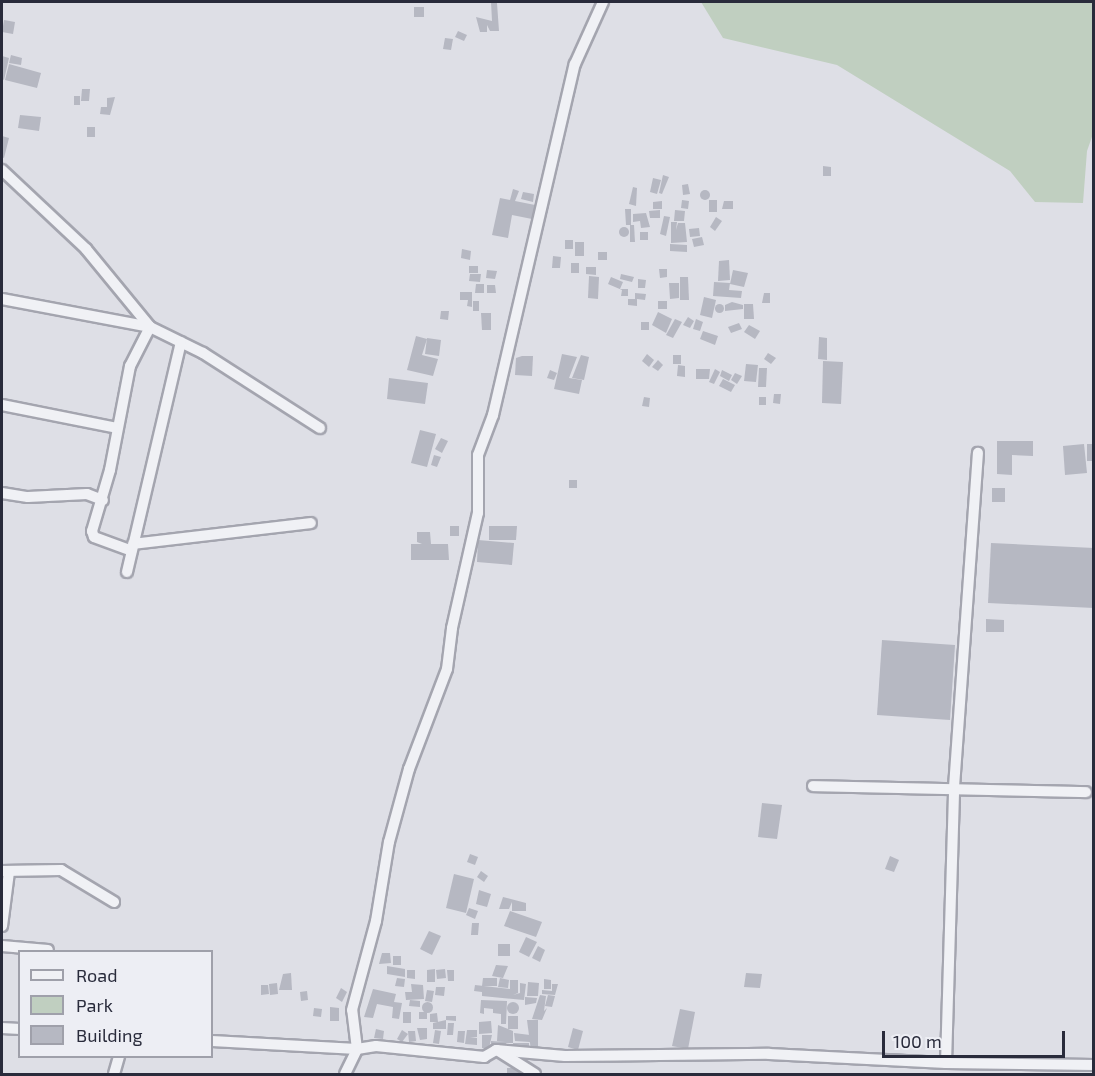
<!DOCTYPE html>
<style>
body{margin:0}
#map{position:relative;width:1095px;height:1076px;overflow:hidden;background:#dedfe6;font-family:"Exo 2",sans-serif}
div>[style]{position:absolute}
.green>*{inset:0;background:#c0cfc0}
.building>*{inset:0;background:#b6b8c2}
.round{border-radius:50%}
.roads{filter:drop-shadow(2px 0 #a4a5af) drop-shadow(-2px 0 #a4a5af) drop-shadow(0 2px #a4a5af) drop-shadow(0 -2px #a4a5af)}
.street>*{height:10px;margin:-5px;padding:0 5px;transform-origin:5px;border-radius:5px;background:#f0f1f5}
span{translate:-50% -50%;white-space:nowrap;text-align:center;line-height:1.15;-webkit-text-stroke:6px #edeef4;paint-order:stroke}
.frame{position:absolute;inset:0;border:3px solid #292b3b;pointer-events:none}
.legend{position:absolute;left:18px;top:950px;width:195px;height:108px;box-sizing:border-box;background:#edeef4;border:2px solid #9fa0aa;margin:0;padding:8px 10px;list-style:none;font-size:18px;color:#292b3b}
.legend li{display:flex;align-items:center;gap:12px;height:30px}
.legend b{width:30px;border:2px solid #9fa0aa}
.scale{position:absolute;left:882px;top:1031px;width:183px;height:27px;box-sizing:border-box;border:3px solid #292b3b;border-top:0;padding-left:8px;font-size:18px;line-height:21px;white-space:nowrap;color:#292b3b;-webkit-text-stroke:4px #edeef4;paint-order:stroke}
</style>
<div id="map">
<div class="green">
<i style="clip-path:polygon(701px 2px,1093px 2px,1093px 134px,1087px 151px,1083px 203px,1035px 202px,1010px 171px,837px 65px,723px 38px)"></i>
</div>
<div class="building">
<i style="clip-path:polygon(491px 2px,497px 3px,499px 31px,490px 31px,487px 25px,487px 32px,480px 32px,476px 17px,492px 21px)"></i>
<i style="clip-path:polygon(414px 7px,424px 7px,424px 17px,414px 17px)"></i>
<i style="clip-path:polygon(4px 20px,15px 22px,13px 34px,2px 32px)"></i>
<i style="clip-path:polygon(458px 31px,467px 35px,464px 41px,455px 37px)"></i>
<i style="clip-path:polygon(445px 38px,453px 39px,451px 50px,443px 49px)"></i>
<i style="clip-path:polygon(11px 55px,22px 58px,21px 65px,9px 63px)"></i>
<i style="clip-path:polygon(2px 56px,9px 58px,4px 80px,2px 79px)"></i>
<i style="clip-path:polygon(9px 64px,41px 73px,37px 88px,5px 80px)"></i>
<i style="clip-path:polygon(82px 89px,90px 89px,89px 101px,81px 101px)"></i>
<i style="clip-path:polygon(74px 96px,80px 96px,80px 105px,74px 105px)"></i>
<i style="clip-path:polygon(115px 97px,110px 115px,100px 114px,101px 107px,107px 107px,107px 98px)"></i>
<i style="clip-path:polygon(20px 115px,41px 117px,39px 131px,18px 128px)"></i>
<i style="clip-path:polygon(87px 127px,95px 127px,95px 137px,87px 137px)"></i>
<i style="clip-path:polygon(2px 136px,9px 138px,4px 158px,2px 157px)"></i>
<i style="clip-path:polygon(823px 166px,831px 167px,831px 176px,823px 176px)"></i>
<i style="clip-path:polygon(663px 175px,669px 177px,662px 194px,659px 193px)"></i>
<i style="clip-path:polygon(653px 178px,661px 180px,657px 194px,650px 192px)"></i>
<i style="clip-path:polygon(688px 184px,690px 194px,683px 195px,682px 185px)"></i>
<i style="clip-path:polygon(633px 187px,637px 188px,636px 206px,629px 204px)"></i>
<i style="clip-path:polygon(513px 189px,519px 191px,515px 201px,535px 205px,532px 219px,512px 215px,508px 238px,492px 235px,500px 198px,510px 200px)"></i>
<i class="round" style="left:700px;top:190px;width:10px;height:10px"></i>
<i style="clip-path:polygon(523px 192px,534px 194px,533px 202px,521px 199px)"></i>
<i style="clip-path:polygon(682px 200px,689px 201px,688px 209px,681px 208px)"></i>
<i style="clip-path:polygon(709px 200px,717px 200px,717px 212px,709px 212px)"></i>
<i style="clip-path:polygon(662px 201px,662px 209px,653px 209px,653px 202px)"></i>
<i style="clip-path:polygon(724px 201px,733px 201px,733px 209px,722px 209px)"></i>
<i style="clip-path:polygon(625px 209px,631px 209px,631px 225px,626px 225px)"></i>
<i style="clip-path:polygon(660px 210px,660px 218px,650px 218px,649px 211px)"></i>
<i style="clip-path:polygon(675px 210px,685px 211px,684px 221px,674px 221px)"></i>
<i style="clip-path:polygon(646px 213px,650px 227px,641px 228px,640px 221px,633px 222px,633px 214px)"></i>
<i style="clip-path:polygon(664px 216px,670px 217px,666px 236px,660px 234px)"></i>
<i style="clip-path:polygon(716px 217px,722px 221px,715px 231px,710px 227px)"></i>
<i style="clip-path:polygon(671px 222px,677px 222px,676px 230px,678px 223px,685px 223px,687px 242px,671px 243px)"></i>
<i style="clip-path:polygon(630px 225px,634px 225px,635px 242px,630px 242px)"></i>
<i class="round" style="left:619px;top:227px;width:10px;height:10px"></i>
<i style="clip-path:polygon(699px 228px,700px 236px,690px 237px,689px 229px)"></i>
<i style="clip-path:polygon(640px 232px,648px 232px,648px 240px,640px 240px)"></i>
<i style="clip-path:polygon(702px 237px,704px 245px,694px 247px,692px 239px)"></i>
<i style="clip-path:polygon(565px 240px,573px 240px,573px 249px,565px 249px)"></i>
<i style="clip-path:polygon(575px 242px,584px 242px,584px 256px,575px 256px)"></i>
<i style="clip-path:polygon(670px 244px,687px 245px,687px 252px,670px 251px)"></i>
<i style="clip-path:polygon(462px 249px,471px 251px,470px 260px,461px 258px)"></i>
<i style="clip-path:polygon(598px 252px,607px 252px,607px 260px,598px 260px)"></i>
<i style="clip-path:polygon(553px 256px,561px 257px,560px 268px,552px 268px)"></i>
<i style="clip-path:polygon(729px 260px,730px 280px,718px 281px,719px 261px)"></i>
<i style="clip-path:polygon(571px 263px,579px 263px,579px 273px,571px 273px)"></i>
<i style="clip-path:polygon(469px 266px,478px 266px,478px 273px,469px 273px)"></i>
<i style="clip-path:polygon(586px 267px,596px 267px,596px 275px,586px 274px)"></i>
<i style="clip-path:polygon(659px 269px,667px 269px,667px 277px,660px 278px)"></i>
<i style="clip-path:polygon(487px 270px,497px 271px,495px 279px,486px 278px)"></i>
<i style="clip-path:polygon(733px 270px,748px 273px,744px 287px,730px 284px)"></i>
<i style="clip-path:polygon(470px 274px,481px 274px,480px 282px,469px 281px)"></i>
<i style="clip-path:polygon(621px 274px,634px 277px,632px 282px,620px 279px)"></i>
<i style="clip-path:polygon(589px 276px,599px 277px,598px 299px,588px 298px)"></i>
<i style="clip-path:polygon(611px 277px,623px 282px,620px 289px,628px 289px,628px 296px,621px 296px,622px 290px,608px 284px)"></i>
<i style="clip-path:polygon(680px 277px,688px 277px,689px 300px,680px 300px)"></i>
<i style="clip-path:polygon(638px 279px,646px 280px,645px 288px,638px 288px)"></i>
<i style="clip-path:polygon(714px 282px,730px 283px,729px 290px,742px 291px,741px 298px,713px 296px)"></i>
<i style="clip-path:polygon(669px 283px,679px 283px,679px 298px,670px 299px)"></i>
<i style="clip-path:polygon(476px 284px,484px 284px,484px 293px,475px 293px)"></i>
<i style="clip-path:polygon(487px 285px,495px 285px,496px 293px,487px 293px)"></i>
<i style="clip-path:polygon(460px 292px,472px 292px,472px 307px,467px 306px,468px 300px,460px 300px)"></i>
<i style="clip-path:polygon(635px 293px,646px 294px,645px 300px,637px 299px,637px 306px,628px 305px,628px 299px,635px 299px)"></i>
<i style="clip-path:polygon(764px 293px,770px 293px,770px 303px,762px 303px)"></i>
<i style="clip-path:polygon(704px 297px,716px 300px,712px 318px,700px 315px)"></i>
<i style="clip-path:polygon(473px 301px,479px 301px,479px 311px,473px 311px)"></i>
<i style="clip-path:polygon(658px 301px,667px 301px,667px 309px,658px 309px)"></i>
<i style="clip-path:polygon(732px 302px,743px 305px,743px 309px,725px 311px,725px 305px)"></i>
<i class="round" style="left:714.5px;top:303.5px;width:9px;height:9px"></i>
<i style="clip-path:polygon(744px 304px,753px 304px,754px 319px,744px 319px)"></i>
<i style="clip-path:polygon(441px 311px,449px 311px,448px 320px,440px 319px)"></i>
<i style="clip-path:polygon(658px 312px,672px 319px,666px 333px,652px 325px)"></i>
<i style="clip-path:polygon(481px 313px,491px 313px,491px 330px,482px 330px)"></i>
<i style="clip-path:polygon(688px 317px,694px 321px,690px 328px,683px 325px)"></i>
<i style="clip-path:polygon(675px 319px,682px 322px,673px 338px,666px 335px)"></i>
<i style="clip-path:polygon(696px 319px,703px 322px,700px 331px,693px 329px)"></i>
<i style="clip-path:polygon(641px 322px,649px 322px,649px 330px,641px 330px)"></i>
<i style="clip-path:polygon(739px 323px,742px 329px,731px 333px,728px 327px)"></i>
<i style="clip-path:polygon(749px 325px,760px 331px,755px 339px,744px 332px)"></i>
<i style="clip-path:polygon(703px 331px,718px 336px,715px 345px,700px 339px)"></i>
<i style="clip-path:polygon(416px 336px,427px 339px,422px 355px,438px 359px,433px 376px,407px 370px)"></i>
<i style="clip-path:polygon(819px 337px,827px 338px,827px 360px,818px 359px)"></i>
<i style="clip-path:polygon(427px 338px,441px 340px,439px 356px,425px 354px)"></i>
<i style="clip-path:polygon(768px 353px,776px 358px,771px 364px,764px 359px)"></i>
<i style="clip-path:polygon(562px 354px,577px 357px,569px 378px,582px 380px,579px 394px,554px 389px)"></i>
<i style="clip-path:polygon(647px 354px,654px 360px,649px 367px,642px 361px)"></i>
<i style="clip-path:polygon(581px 355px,589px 357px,584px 380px,572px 378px)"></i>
<i style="clip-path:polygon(673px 355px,681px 355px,681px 364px,673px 364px)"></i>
<i style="clip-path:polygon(522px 356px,533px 356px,532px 376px,515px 375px,516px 358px)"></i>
<i style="clip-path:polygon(658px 360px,663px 365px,658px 371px,652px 367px)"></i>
<i style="clip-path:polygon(823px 361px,843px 362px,841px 404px,822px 403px)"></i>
<i style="clip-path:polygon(746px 364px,758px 365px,756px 382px,744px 381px)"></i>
<i style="clip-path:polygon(678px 365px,685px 366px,685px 377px,677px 376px)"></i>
<i style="clip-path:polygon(759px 368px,767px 368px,766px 387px,758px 387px)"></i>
<i style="clip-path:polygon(696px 369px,710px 369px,709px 379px,696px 379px)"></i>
<i style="clip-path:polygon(715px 369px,720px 372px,714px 384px,709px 382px)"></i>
<i style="clip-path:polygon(550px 370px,557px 373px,554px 380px,547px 378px)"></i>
<i style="clip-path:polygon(722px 370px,732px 375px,729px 381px,720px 376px)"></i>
<i style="clip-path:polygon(735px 373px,742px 376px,737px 384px,731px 380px)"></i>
<i style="clip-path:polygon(389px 378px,428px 383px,425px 404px,387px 399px)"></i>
<i style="clip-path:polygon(723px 379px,735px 385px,731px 392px,719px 386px)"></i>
<i style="clip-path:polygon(774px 394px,781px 394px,780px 404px,773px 403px)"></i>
<i style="clip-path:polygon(644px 397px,650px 398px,649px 407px,642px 406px)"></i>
<i style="clip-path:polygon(759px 397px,766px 397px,766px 405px,759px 405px)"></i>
<i style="clip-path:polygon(420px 430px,436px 434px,427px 467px,411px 463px)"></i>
<i style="clip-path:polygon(441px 438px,448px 441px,442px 453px,435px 449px)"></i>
<i style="clip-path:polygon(997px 441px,1033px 441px,1033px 456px,1012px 455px,1012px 475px,997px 474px)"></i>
<i style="clip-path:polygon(1084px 444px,1087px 473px,1065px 475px,1063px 446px)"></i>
<i style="clip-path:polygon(1087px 444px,1094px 444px,1094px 461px,1087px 461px)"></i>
<i style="clip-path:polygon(434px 455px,441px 457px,437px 467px,431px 465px)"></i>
<i style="clip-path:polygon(569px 480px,577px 480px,577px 488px,569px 488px)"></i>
<i style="clip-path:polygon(992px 488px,1005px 488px,1005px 502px,992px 502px)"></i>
<i style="clip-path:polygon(450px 526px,459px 526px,459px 536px,450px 536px)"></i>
<i style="clip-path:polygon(489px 526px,517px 526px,516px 540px,489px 540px)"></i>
<i style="clip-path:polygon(417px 532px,430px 532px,431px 544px,448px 544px,449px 560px,411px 560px,411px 544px,422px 544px,417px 542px)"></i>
<i style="clip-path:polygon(478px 540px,514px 543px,512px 565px,477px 562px)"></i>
<i style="clip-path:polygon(991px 543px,1094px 548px,1094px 608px,988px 603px)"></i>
<i style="clip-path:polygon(986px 619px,1004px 620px,1004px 632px,986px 632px)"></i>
<i style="clip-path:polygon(882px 640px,955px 645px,950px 720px,877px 715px)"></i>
<i style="clip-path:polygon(762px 803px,782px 805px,777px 839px,758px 837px)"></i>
<i style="clip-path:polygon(470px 854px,478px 857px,475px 865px,467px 862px)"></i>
<i style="clip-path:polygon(890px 856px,899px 860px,894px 872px,885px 869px)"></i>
<i style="clip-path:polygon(481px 871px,488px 876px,484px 882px,477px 877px)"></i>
<i style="clip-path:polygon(454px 874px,474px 879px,466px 913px,446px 908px)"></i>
<i style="clip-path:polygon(479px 890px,491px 894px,487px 907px,476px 904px)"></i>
<i style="clip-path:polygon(503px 897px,526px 903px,526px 911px,512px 911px,512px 902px,509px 909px,499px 909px)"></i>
<i style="clip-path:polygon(469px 908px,478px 911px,475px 919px,466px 915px)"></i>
<i style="clip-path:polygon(510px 911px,542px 922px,536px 937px,504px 926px)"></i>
<i style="clip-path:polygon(472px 923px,479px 923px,478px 935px,471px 935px)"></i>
<i style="clip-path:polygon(429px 931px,441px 936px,432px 955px,420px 949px)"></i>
<i style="clip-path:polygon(526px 937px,537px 942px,529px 957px,519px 952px)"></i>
<i style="clip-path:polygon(498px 944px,510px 944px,510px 956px,498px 956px)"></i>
<i style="clip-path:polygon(538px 946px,545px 950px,540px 962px,532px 958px)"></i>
<i style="clip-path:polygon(382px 953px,390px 953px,391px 963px,379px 964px)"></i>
<i style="clip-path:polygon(393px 956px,401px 956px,401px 965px,393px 965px)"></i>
<i style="clip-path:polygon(496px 965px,508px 966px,503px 978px,492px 976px)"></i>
<i style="clip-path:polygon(387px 966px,405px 969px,405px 977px,387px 974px)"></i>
<i style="clip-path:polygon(435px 969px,435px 982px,427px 982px,427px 970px)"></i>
<i style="clip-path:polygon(445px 969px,446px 978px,437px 979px,436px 970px)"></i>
<i style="clip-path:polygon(407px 970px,415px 970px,415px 979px,407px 978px)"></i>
<i style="clip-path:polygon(447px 970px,454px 970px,454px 981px,448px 981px)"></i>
<i style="clip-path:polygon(291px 973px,292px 990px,279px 990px,283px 974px)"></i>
<i style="clip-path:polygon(746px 973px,762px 974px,760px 988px,744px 987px)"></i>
<i style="clip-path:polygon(397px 978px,405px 979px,404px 987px,395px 986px)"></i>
<i style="clip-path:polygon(483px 978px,497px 978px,497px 986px,482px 986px)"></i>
<i style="clip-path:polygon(500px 978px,509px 980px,508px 988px,498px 987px)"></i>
<i style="clip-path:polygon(544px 979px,551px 980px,551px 989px,544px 989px)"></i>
<i style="clip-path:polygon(510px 980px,518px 980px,518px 993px,513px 995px,520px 993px,520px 983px,526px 984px,524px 1000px,482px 996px,482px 992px,474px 991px,475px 985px,510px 989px)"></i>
<i style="clip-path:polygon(528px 982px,539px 983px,538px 996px,527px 996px)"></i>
<i style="clip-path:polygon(277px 983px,278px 994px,270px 995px,269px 984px)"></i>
<i style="clip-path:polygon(411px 984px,423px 985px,424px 999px,406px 1000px,405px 992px,412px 992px)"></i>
<i style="clip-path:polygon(552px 984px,558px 984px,555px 995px,542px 994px,542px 990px,552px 991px)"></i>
<i style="clip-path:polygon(261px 985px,268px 985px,269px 994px,261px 995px)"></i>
<i style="clip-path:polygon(436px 987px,445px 987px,444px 996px,435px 995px)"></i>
<i style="clip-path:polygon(341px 988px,347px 992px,342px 1002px,336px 998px)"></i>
<i style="clip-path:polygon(373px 989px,396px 994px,394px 1002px,402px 1003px,399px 1019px,392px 1018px,393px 1007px,377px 1004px,373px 1018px,364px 1017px)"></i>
<i style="clip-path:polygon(427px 990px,434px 991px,432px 1002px,425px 1001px)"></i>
<i style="clip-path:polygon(307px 991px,308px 1000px,301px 1001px,300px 992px)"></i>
<i style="clip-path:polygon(540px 995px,546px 996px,544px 1011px,547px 1008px,542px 1020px,532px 1019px)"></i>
<i style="clip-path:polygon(548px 995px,555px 996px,552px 1007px,545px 1006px)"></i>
<i style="clip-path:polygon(525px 997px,537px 998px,536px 1003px,525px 1005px)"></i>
<i style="clip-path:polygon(410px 1000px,420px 1001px,420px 1007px,409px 1006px)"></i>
<i style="clip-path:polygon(481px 1000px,507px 1001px,506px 1024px,501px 1024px,501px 1014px,493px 1013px,493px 1009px,484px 1008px,484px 1014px,480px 1013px)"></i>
<i class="round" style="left:421.5px;top:1001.5px;width:11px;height:11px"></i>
<i class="round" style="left:507px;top:1002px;width:12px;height:12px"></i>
<i style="clip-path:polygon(330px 1007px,339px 1008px,339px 1021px,330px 1021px)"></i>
<i style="clip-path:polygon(314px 1008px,322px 1009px,321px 1017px,313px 1016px)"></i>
<i style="clip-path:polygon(680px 1009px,695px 1012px,688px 1049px,672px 1046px)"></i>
<i style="clip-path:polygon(403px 1012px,411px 1012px,411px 1023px,403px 1023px)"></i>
<i style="clip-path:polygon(419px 1012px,427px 1012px,427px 1019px,419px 1019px)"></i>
<i style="clip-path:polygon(437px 1013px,438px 1022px,430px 1022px,430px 1014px)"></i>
<i style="clip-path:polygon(446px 1016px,456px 1016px,456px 1021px,446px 1020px,446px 1029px,433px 1029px,433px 1023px,446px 1020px)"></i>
<i style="clip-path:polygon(508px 1016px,518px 1016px,518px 1029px,508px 1029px)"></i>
<i style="clip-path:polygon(527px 1020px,538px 1020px,538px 1051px,531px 1051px)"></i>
<i style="clip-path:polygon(491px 1021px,492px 1033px,479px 1034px,479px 1022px)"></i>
<i style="clip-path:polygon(448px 1023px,454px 1023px,453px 1035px,447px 1035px)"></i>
<i style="clip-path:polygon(498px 1025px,513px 1031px,513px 1043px,506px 1043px,506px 1049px,491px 1049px,491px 1041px,505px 1042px,497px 1041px)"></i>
<i style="clip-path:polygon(417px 1028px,427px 1028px,427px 1039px,420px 1040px)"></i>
<i style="clip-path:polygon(573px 1028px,583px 1031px,578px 1050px,568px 1047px)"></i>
<i style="clip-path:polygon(376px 1029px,384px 1031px,383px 1039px,374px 1038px)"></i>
<i style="clip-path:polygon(402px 1030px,408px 1034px,402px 1042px,397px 1039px)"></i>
<i style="clip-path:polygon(435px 1030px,441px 1031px,439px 1044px,433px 1043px)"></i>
<i style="clip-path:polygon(467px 1030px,477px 1030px,477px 1037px,470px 1037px,477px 1038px,477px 1045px,465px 1044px)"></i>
<i style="clip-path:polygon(408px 1031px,415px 1031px,416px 1041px,409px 1042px)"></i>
<i style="clip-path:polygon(458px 1031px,465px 1031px,464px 1043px,457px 1042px)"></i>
<i style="clip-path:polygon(514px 1033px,530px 1035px,530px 1042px,515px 1041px)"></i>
<i style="clip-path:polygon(482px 1035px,492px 1035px,489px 1048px,482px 1048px)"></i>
<i style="clip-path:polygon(513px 1043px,529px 1043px,529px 1050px,513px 1049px)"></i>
<i style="clip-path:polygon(507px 1068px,523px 1068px,523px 1074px,507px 1074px)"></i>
</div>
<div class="roads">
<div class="street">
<i style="left:2px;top:170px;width:115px;rotate:43.2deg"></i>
<i style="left:86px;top:249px;width:101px;rotate:50.6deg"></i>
<i style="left:150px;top:327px;width:44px;rotate:117.1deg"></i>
<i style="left:130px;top:366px;width:106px;rotate:100.9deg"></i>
<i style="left:110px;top:470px;width:64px;rotate:106.4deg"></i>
<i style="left:92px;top:531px;width:6px;rotate:72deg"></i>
<i style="left:94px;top:537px;width:40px;rotate:20.2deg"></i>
<i style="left:2px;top:299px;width:151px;rotate:10.7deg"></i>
<i style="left:150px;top:327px;width:59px;rotate:26.1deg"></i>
<i style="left:203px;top:353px;width:139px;rotate:32.7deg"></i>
<i style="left:2px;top:405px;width:117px;rotate:11.3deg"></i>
<i style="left:2px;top:493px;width:26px;rotate:9deg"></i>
<i style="left:28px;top:497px;width:59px;rotate:-2.9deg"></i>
<i style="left:87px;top:494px;width:17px;rotate:21deg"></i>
<i style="left:133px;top:544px;width:179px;rotate:-6.7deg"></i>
<i style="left:127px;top:572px;width:236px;rotate:-76.8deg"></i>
<i style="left:813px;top:786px;width:273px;rotate:1.3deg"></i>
<i style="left:2px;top:871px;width:59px;rotate:-1deg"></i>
<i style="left:61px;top:870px;width:62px;rotate:31.1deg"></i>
<i style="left:2px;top:926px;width:54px;rotate:-82.6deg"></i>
<i style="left:2px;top:946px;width:46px;rotate:5deg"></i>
<i style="left:2px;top:1028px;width:18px;rotate:3deg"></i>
<i style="left:212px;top:1041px;width:145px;rotate:3.2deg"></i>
<i style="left:357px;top:1049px;width:19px;rotate:-9deg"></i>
<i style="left:376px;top:1046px;width:109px;rotate:5.8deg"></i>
<i style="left:484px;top:1057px;width:14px;rotate:-30deg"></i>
<i style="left:496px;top:1050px;width:69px;rotate:5deg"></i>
<i style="left:565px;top:1056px;width:204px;rotate:-0.6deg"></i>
<i style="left:769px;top:1054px;width:177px;rotate:2.9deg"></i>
<i style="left:946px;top:1063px;width:148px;rotate:0.8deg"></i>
<i style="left:497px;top:1050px;width:45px;rotate:32.3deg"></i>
<i style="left:946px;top:1063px;width:276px;rotate:-88.3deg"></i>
<i style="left:954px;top:787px;width:335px;rotate:-85.9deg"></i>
<i style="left:114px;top:1074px;width:19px;rotate:-74deg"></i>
<i style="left:345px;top:1074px;width:28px;rotate:-64deg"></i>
<i style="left:357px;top:1049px;width:39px;rotate:-97deg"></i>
<i style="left:352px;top:1010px;width:92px;rotate:-74.9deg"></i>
<i style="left:376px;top:921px;width:80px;rotate:-80.7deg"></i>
<i style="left:389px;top:842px;width:76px;rotate:-74.7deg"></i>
<i style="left:409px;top:769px;width:107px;rotate:-69.2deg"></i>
<i style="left:447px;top:669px;width:41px;rotate:-83deg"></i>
<i style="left:452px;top:628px;width:118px;rotate:-77.3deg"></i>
<i style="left:478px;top:513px;width:58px;rotate:-90deg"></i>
<i style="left:478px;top:455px;width:43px;rotate:-69.4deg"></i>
<i style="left:493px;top:415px;width:360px;rotate:-76.9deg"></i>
<i style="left:575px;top:64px;width:68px;rotate:-65.7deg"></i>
</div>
</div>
<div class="frame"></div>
<ul class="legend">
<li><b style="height:8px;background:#f0f1f5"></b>Road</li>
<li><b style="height:16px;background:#c0cfc0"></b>Park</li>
<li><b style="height:16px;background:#b6b8c2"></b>Building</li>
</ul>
<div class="scale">100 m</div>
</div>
